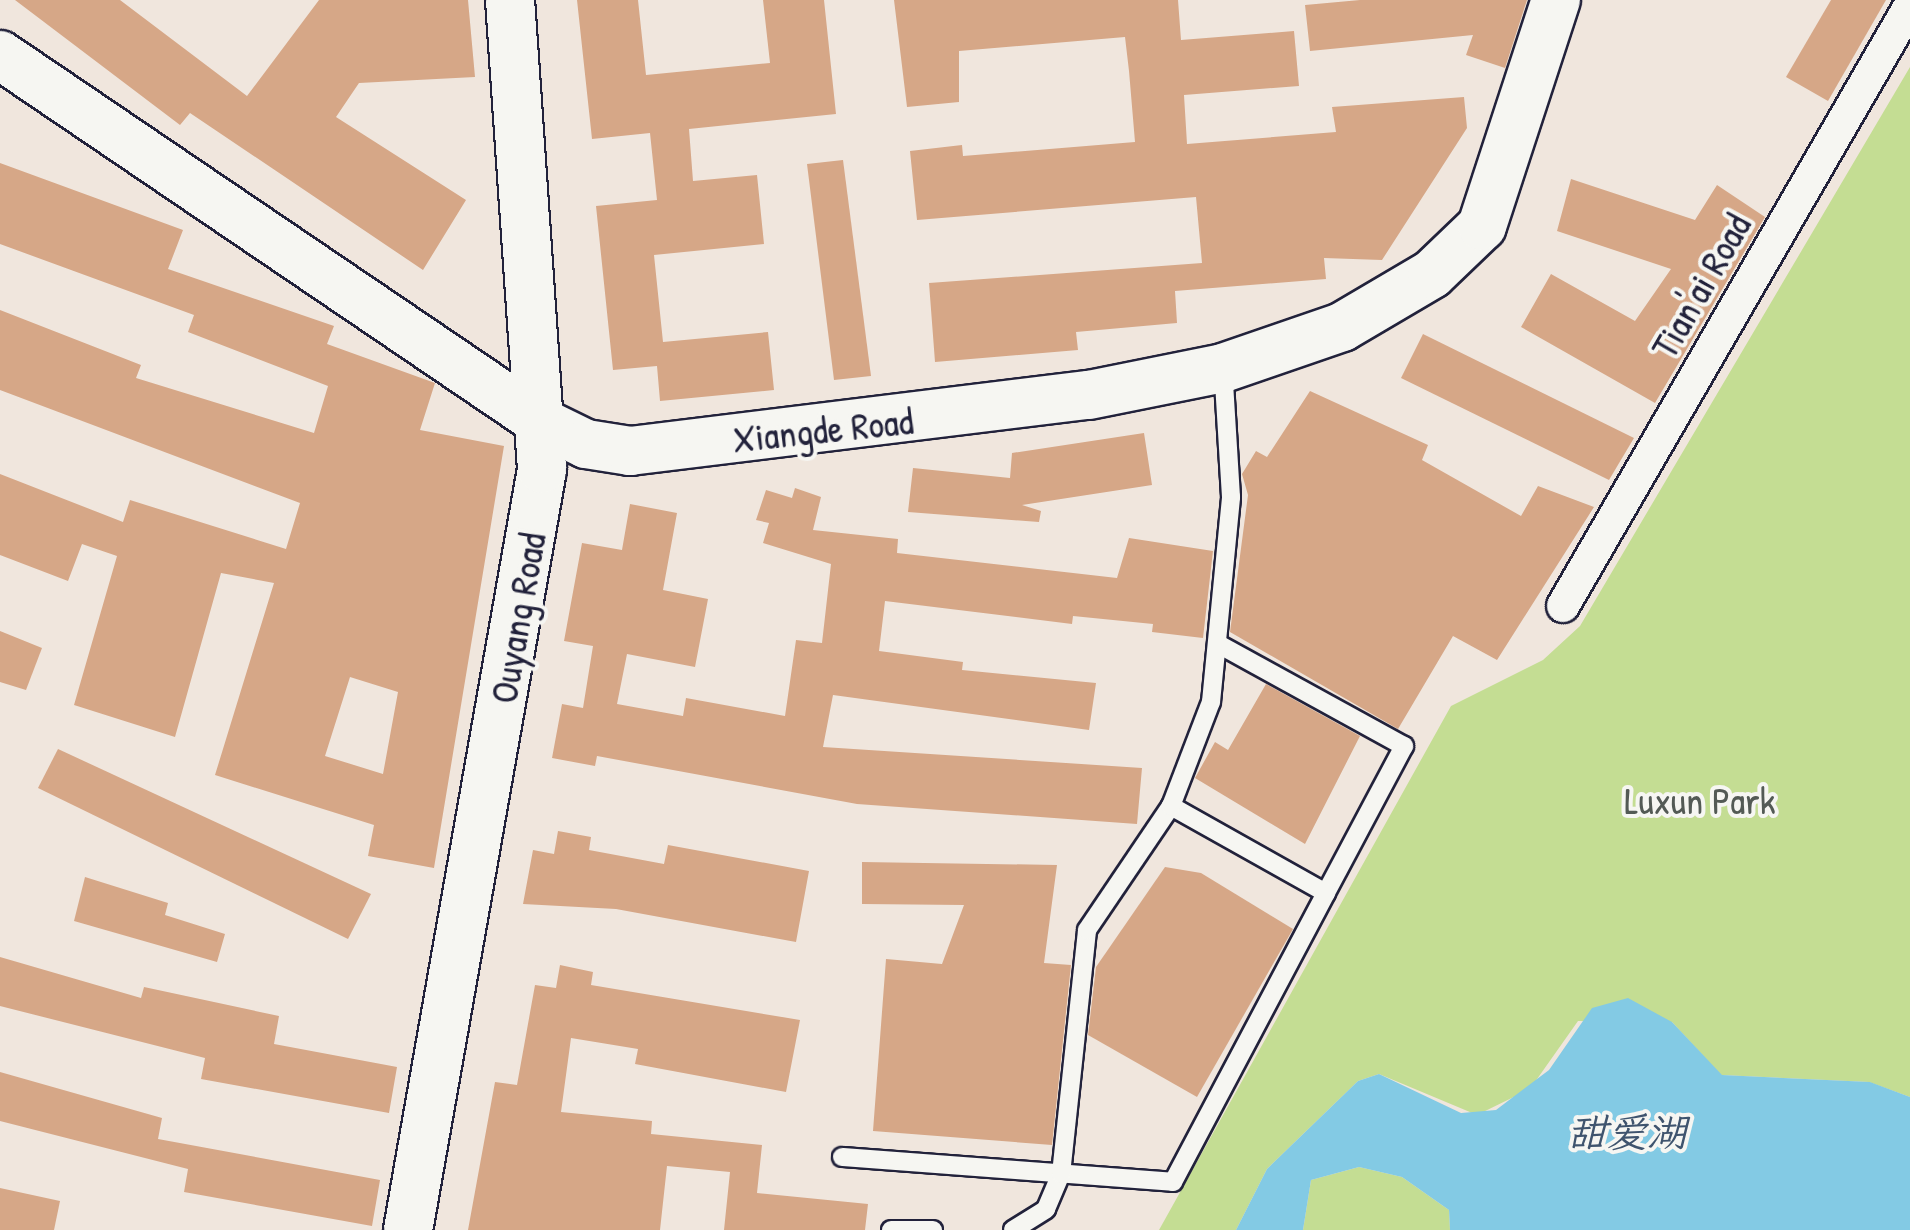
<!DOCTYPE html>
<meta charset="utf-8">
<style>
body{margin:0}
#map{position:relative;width:1910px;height:1230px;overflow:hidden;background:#f0e6dd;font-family:"Patrick Hand","LXGW WenKai TC",sans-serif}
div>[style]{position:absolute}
.green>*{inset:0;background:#c4dd93}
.water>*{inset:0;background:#83cae4}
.building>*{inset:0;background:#d6a787}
.roads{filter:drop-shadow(2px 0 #22223b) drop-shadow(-2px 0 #22223b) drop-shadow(0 2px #22223b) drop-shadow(0 -2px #22223b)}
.lane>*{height:18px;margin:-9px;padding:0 9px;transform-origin:9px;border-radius:9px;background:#f6f6f2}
.street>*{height:32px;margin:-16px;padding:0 16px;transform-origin:16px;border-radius:16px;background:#f6f6f2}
.secondary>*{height:48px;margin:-24px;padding:0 24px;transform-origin:24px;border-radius:24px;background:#f6f6f2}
span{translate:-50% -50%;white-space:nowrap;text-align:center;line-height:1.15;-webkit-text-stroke:8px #f6f6f2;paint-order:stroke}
.street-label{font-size:38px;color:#22223b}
.park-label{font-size:38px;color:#535a55}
.water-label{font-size:40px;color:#3f546e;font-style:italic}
</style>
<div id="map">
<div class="green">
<i style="clip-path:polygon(1910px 67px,1910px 1097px,1869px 1082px,1721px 1075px,1672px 1022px,1578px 1021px,1530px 1089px,1477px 1115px,1379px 1074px,1358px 1081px,1267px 1169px,1236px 1230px,1159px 1230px,1451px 706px,1543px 660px,1580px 626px)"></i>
<i style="clip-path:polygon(1359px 1167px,1402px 1177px,1449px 1210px,1450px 1230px,1303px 1230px,1311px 1180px)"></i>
</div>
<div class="water">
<i style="clip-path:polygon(1628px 998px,1672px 1022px,1722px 1075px,1870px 1082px,1910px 1097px,1910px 1230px,1450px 1230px,1449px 1210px,1402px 1177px,1359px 1167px,1311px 1180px,1303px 1230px,1236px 1230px,1267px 1169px,1358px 1081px,1379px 1074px,1461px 1113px,1496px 1110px,1549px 1070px,1592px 1008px)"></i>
</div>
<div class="building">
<i style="clip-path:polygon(15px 0,120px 0,247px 96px,319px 0,468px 0,475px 77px,359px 83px,336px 117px,466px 200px,423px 270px,190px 113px,180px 125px)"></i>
<i style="clip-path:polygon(577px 0,638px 0,646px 75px,770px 63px,763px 0,824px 0,836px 114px,689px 129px,693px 181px,757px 175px,764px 244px,654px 255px,663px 342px,768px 332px,774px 390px,660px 401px,657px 366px,613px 370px,596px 206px,657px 200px,650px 133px,592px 139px)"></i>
<i style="clip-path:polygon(894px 0,1178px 0,1181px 40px,1294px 31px,1299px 86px,1184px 95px,1187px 144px,1336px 132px,1332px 107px,1464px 97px,1467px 128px,1382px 260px,1324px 258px,1326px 279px,1175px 291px,1177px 323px,1076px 332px,1078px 350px,935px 362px,929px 283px,1202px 263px,1196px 197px,917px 220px,910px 151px,962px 145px,963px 156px,1135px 142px,1129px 71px,1125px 37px,959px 51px,959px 102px,907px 107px)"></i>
<i style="clip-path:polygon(1360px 0,1527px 0,1505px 68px,1466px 55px,1473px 35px,1310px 51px,1305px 5px)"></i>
<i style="clip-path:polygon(1831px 0,1886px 0,1828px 101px,1786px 77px)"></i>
<i style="clip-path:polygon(843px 160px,871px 376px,834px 380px,807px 164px)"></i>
<i style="clip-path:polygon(evenodd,0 163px,183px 230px,168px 269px,334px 326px,327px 344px,435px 383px,420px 430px,504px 446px,434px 868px,368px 856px,374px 825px,215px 775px,274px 583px,221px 573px,175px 737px,74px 705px,117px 556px,82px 544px,68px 581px,0 555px,0 474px,123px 522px,130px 500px,286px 549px,300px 503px,0 390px,0 310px,141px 365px,136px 378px,314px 433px,328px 386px,188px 332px,194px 315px,0 244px,0 163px,350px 677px,398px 692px,383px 774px,325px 756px,350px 677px)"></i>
<i style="clip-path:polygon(1571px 179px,1695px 220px,1717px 185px,1765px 217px,1655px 403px,1521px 327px,1551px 274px,1635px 321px,1671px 269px,1557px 231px)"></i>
<i style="clip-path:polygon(1423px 334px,1634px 438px,1609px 480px,1401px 378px)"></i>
<i style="clip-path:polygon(1310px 391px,1428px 445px,1422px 460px,1521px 516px,1538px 486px,1594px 507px,1497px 660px,1453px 636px,1398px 729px,1230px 632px,1248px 495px,1242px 474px,1256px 451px,1267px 457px)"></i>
<i style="clip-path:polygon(1144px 433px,1152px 485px,1022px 505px,1041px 511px,1039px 522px,908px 512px,913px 468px,1010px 478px,1012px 453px)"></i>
<i style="clip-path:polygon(795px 488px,821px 497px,813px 530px,898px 539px,897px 553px,1117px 578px,1129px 538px,1213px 551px,1203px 638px,1152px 632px,1153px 624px,1073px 616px,1072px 624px,885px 601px,879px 651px,963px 662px,962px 670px,1096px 683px,1089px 730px,833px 695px,823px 747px,1142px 768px,1137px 824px,857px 804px,597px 756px,595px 766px,552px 758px,562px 704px,583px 708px,593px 646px,564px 641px,582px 543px,622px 550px,630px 504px,677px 513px,663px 590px,708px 599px,695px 667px,627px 654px,617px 704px,683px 716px,686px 698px,785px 716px,796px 640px,822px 643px,831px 564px,763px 543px,769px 523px,756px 520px,766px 490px,792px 498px)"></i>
<i style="clip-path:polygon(0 631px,42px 648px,26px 690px,0 682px)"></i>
<i style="clip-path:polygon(1266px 684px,1360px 736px,1305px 844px,1195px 778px,1215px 742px,1228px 750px)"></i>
<i style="clip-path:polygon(58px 749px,371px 894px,348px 939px,38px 788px)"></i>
<i style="clip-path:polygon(558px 831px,591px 837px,589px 850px,664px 864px,668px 845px,809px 871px,796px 942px,616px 909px,523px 904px,533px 850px,554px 854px)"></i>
<i style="clip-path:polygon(862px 862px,1057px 865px,1044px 963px,1071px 965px,1052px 1145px,873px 1131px,886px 959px,942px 964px,964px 905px,862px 904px)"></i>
<i style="clip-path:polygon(1165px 867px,1201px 873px,1293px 929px,1197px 1097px,1088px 1035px,1096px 967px)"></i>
<i style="clip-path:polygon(85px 877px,168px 903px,165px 915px,225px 934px,217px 962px,74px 921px)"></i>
<i style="clip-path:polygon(0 957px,141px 998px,144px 987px,279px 1016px,274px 1044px,397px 1067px,389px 1113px,201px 1079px,205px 1058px,0 1006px)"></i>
<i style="clip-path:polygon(560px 965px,593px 972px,591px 985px,800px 1020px,786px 1092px,635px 1064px,638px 1049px,571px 1038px,561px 1112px,652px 1121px,651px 1134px,762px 1145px,757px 1193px,868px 1204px,865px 1230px,724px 1230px,730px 1172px,667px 1166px,660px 1230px,468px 1230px,495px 1082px,517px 1085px,535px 985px,556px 988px)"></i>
<i style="clip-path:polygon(0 1072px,162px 1118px,158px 1139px,380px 1180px,372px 1226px,184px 1192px,188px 1169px,0 1121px)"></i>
<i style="clip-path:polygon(0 1188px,60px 1201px,54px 1230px,0 1230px)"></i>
</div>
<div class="roads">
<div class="lane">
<i style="left:1220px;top:645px;width:210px;rotate:28.8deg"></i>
<i style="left:1404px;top:746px;width:166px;rotate:118deg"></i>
<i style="left:842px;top:1157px;width:332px;rotate:4.3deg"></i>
<i style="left:1173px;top:1182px;width:327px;rotate:-62.1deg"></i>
<i style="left:1326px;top:893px;width:178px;rotate:-150.7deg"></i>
<i style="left:891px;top:1230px;width:42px"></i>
<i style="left:1013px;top:1230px;width:39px;rotate:-32deg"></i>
<i style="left:1046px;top:1209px;width:38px;rotate:-67deg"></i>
<i style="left:1061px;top:1174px;width:245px;rotate:-83.9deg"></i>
<i style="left:1087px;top:930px;width:150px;rotate:-55.9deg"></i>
<i style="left:1171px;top:806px;width:111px;rotate:-69deg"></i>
<i style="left:1211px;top:702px;width:206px;rotate:-84.4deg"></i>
<i style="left:1231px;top:497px;width:129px;rotate:-93.5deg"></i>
</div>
<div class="street">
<i style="left:1563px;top:606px;width:693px;rotate:-59.96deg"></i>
</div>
<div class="secondary">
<i style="left:0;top:55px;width:654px;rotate:34.15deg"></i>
<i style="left:541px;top:422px;width:50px;rotate:26.1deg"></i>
<i style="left:586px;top:444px;width:45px;rotate:9deg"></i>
<i style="left:630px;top:451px;width:462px;rotate:-7deg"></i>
<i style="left:1089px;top:395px;width:137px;rotate:-11.4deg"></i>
<i style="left:1223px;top:368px;width:126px;rotate:-19deg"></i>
<i style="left:1342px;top:327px;width:104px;rotate:-30.5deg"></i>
<i style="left:1432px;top:274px;width:69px;rotate:-43.8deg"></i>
<i style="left:1482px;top:226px;width:238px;rotate:-71.9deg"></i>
<i style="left:408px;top:1230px;width:773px;rotate:-80.01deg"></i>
<i style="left:542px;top:469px;width:470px;rotate:-93.9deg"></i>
</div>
</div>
<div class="street-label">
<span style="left:1701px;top:286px;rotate:-60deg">Tian'ai Road</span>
<span style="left:823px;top:430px;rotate:-6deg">Xiangde Road</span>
<span style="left:518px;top:618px;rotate:-80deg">Ouyang Road</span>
</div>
<div class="park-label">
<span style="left:1700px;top:801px">Luxun Park</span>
</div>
<div class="water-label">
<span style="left:1627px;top:1131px">甜爱湖</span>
</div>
</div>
